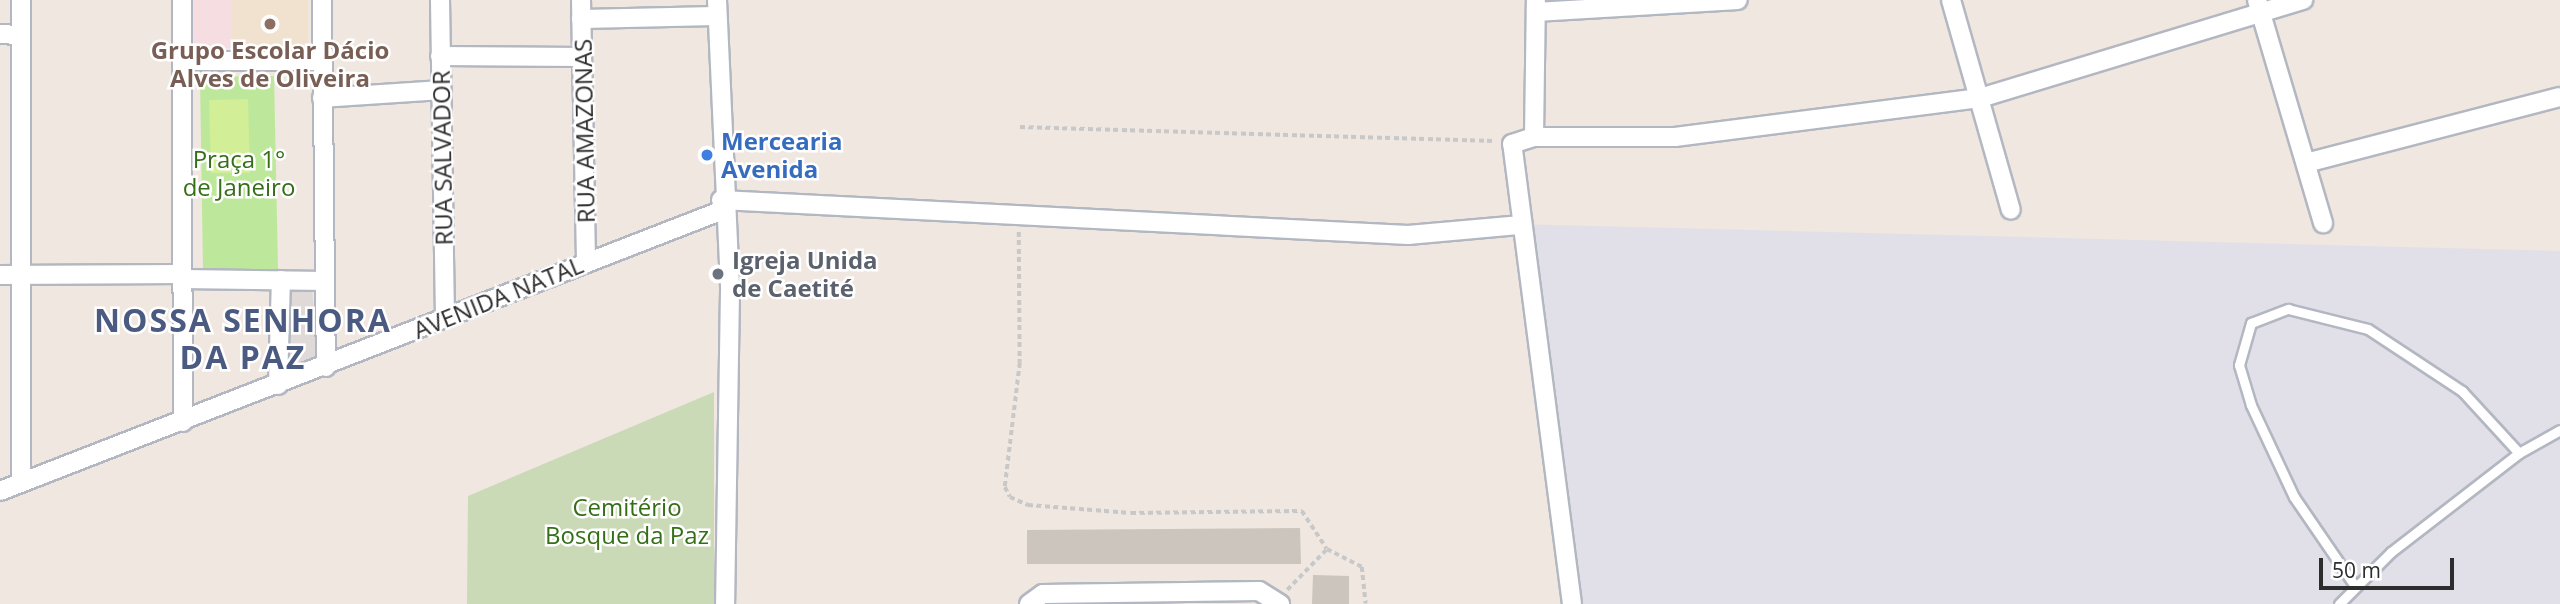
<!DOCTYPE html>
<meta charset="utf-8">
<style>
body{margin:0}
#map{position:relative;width:2560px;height:604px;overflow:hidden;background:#efe7e0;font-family:"Open Sans",sans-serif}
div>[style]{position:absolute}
.industrial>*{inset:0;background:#e1e0e8}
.education>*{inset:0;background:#f1e2cf}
.medical>*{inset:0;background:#f5dde1}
.green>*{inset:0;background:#bde79b}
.cemetery>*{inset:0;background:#cbdab6}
.pitch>*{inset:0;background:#d2ee96}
.plaza>*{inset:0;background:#dfdad7}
.building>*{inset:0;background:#cbc5be}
.path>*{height:3.5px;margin-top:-1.75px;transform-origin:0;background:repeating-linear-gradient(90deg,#c8c8c8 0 5px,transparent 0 8.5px)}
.roads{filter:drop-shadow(2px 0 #b3b7c1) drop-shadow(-2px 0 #b3b7c1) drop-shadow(0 2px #b3b7c1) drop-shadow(0 -2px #b3b7c1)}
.service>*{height:9px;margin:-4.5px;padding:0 4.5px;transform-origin:4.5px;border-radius:4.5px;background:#fff}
.minor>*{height:18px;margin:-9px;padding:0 9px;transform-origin:9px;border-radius:9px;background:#fff}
.dots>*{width:19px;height:19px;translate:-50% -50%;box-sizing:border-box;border:4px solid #fff;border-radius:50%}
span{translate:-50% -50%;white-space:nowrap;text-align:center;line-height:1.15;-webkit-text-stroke:5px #fff;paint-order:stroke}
.education-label{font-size:24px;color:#785e54;font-weight:700}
.street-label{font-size:24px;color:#2d2d2d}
.shop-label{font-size:24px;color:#366cbe;font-weight:700}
.left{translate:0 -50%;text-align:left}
.park-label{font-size:24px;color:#346f18}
.worship-label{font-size:24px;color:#5b616d;font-weight:700}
.district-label{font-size:32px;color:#4b5a81;font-weight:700;letter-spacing:2px}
.scale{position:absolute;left:2319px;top:558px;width:135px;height:32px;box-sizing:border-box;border:4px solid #2d2d2d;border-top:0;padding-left:9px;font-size:21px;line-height:24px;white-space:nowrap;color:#2d2d2d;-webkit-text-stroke:5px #fff;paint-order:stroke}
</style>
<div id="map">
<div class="industrial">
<i style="clip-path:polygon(1518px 224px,2560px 251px,2560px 604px,1576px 604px)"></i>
</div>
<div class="education">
<i style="clip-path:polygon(232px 0,308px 0,308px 48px,232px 48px)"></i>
</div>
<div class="medical">
<i style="clip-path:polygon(191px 0,232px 0,232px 48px,191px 47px)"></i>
</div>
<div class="green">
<i style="clip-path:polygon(274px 76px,278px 269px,203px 270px,200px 77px)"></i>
</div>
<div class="cemetery">
<i style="clip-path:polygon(714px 392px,714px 604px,467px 604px,468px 496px)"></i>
</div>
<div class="pitch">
<i style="clip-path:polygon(248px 99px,250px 173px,211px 173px,209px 100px)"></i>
</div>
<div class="plaza">
<i style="clip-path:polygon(286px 287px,312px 287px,318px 359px,286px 369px)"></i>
</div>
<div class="building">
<i style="clip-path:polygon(1300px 528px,1301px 564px,1027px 564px,1027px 530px)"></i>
<i style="clip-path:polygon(1313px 575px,1349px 576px,1349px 604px,1312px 604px)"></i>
</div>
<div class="path">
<i style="left:1020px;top:127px;width:475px;rotate:1.7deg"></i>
<i style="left:1019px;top:232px;width:131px;rotate:89.6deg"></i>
<i style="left:1020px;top:363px;width:125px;rotate:96.9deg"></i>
<i style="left:1005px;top:487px;width:11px;rotate:63deg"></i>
<i style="left:1010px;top:497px;width:20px;rotate:24deg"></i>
<i style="left:1028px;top:505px;width:103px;rotate:4.4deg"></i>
<i style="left:1131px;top:513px;width:171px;rotate:-0.7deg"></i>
<i style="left:1302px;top:511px;width:45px;rotate:56.7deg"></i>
<i style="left:1327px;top:549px;width:39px;rotate:27deg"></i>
<i style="left:1362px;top:567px;width:37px;rotate:84deg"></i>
<i style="left:1287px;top:590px;width:57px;rotate:-45.7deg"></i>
</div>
<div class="roads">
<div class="service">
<i style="left:2355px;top:586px;width:108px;rotate:-124.4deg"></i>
<i style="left:2294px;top:497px;width:102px;rotate:-115.1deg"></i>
<i style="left:2251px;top:405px;width:42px;rotate:-106.7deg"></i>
<i style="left:2239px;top:365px;width:44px;rotate:-74.1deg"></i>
<i style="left:2251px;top:323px;width:40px;rotate:-21deg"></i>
<i style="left:2288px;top:309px;width:82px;rotate:14deg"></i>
<i style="left:2368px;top:329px;width:113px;rotate:33.4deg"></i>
<i style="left:2462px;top:391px;width:84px;rotate:47.4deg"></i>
<i style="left:2339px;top:604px;width:74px;rotate:-45deg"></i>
<i style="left:2391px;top:552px;width:162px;rotate:-37.7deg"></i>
<i style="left:2519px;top:453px;width:47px;rotate:-29.3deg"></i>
</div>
<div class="minor">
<i style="left:182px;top:0;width:422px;rotate:89.9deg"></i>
<i style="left:322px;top:0;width:367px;rotate:89.4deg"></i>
<i style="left:440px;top:0;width:317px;rotate:89.1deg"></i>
<i style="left:581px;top:0;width:262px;rotate:88.9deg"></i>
<i style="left:717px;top:0;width:291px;rotate:87.4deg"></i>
<i style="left:730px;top:291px;width:313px;rotate:90.9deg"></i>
<i style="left:1951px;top:0;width:218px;rotate:74.1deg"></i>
<i style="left:2257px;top:0;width:233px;rotate:73.5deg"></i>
<i style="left:1536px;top:12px;width:202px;rotate:-3.4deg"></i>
<i style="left:581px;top:19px;width:136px;rotate:-1.3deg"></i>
<i style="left:0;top:34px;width:21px;rotate:3deg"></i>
<i style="left:440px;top:56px;width:142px;rotate:0.4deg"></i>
<i style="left:183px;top:61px;width:140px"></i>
<i style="left:322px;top:98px;width:119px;rotate:-3.8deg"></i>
<i style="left:1534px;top:137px;width:136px;rotate:-89.2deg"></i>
<i style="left:2306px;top:163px;width:262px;rotate:-14.6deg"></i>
<i style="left:721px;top:200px;width:688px;rotate:2.92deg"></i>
<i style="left:1408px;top:235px;width:111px;rotate:-5.1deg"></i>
<i style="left:0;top:275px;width:183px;rotate:-0.3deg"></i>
<i style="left:183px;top:279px;width:142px;rotate:0.8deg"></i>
<i style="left:278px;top:385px;width:105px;rotate:-88.4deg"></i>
<i style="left:21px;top:482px;width:482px;rotate:-90deg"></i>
<i style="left:0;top:491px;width:776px;rotate:-21.24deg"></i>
<i style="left:1029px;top:604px;width:17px;rotate:-36deg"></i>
<i style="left:1043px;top:594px;width:216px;rotate:-0.8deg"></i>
<i style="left:1259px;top:591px;width:25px;rotate:32deg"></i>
<i style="left:1572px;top:604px;width:464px;rotate:-97.4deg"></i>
<i style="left:1512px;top:144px;width:23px;rotate:-18deg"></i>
<i style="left:1534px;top:137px;width:141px"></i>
<i style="left:1675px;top:137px;width:307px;rotate:-7.3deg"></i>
<i style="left:1980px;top:98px;width:338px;rotate:-16.9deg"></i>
</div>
</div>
<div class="dots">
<i style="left:270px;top:24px;background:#8d6e63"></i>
<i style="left:707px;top:155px;background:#3f7fe0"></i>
<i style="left:718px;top:274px;background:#6b7280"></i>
</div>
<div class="education-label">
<span style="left:270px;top:64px">Grupo Escolar Dácio<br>Alves de Oliveira</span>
</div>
<div class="street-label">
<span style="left:584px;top:131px;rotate:-91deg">RUA AMAZONAS</span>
<span style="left:442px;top:158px;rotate:-91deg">RUA SALVADOR</span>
<span style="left:498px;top:297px;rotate:-22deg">AVENIDA NATAL</span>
</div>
<div class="shop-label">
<span class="left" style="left:721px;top:155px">Mercearia<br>Avenida</span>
</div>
<div class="park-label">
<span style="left:239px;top:173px">Praça 1°<br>de Janeiro</span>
<span style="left:627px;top:521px">Cemitério<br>Bosque da Paz</span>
</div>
<div class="worship-label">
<span class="left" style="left:732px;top:274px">Igreja Unida<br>de Caetité</span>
</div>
<div class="district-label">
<span style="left:243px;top:339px">NOSSA SENHORA<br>DA PAZ</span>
</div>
<div class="scale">50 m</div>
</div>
